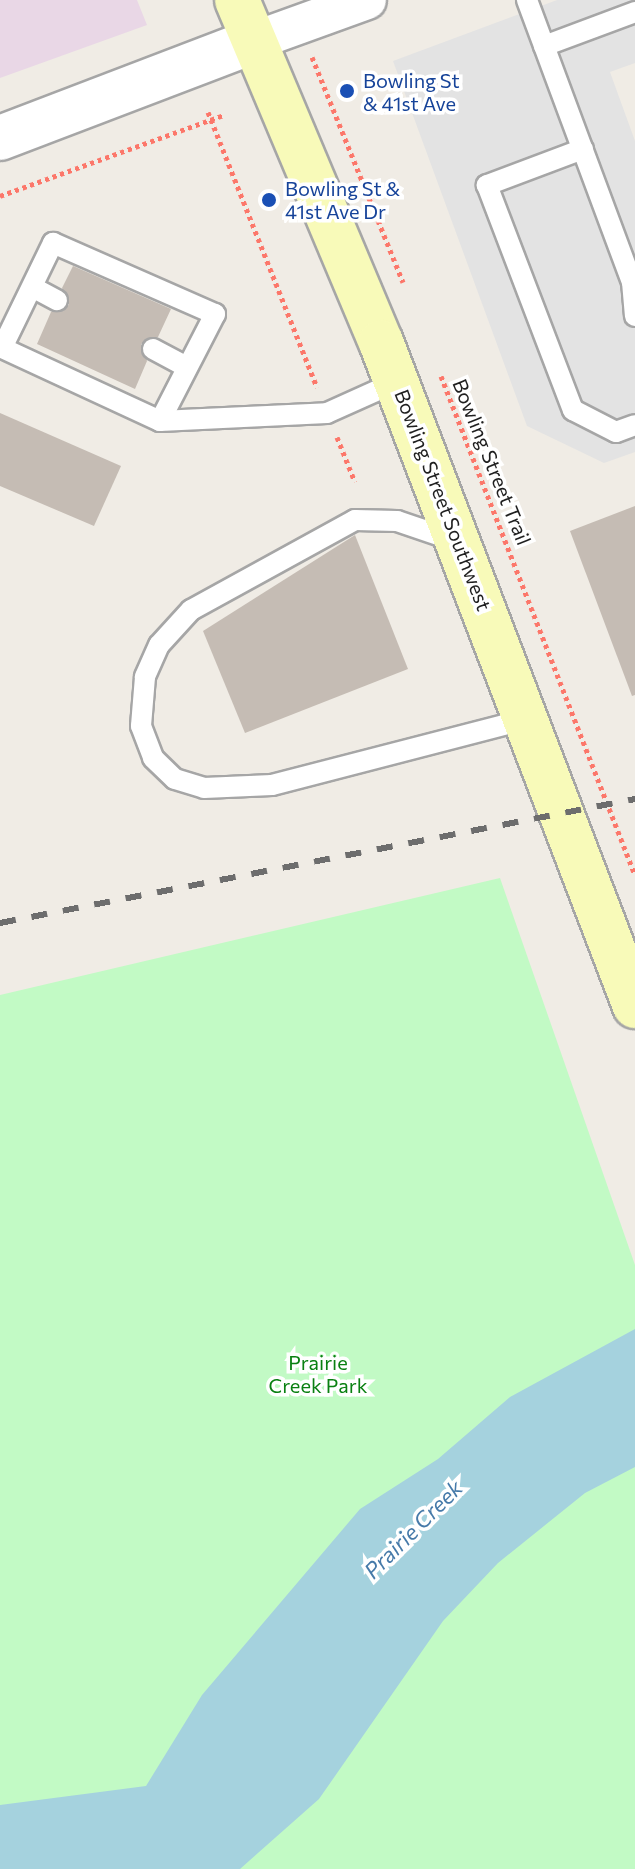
<!DOCTYPE html>
<style>
body{margin:0}
#map{position:relative;width:635px;height:1869px;overflow:hidden;background:#f0ece5;font-family:Commissioner,sans-serif}
div>[style]{position:absolute}
.industrial>*{inset:0;background:#e9d7e6}
.park>*{inset:0;background:#c2fac5}
.parking>*{inset:0;background:#e3e3e3}
.water>*{inset:0;background:#a5d2de}
.building>*{inset:0;background:#c5bcb4}
.path>*{height:5px;margin-top:-2.5px;transform-origin:0;background:repeating-linear-gradient(90deg,#fc776a 0 4px,transparent 0 8px)}
.roads{filter:drop-shadow(2px 0 #a6a6a6) drop-shadow(-2px 0 #a6a6a6) drop-shadow(0 2px #a6a6a6) drop-shadow(0 -2px #a6a6a6)}
.service>*{height:20px;margin:-10px;padding:0 10px;transform-origin:10px;border-radius:10px;background:#fff}
.minor>*{height:38px;margin:-19px;padding:0 19px;transform-origin:19px;border-radius:19px;background:#fff}
.tertiary>*{height:44px;margin:-22px;padding:0 22px;transform-origin:22px;border-radius:22px;background:#fff}
.secondary>*{height:44px;margin:-22px;padding:0 22px;transform-origin:22px;border-radius:22px;background:#f8fab9}
.rail>*{height:6px;margin-top:-3px;transform-origin:0;background:repeating-linear-gradient(90deg,#6d6d6d 0 16px,transparent 0 32px)}
.dots>*{width:22px;height:22px;translate:-50% -50%;box-sizing:border-box;border:4px solid #fff;border-radius:50%}
span{translate:-50% -50%;white-space:nowrap;text-align:center;line-height:1.15;-webkit-text-stroke:7px #fff;paint-order:stroke}
.transit-label{font-size:20px;color:#164399}
.left{translate:0 -50%;text-align:left}
.street-label{font-size:20px;color:#1f1f1f}
.park-label{font-size:20px;color:#0a8012}
.water-label{font-size:22px;color:#467aa9;font-style:italic}
</style>
<div id="map">
<div class="industrial">
<i style="clip-path:polygon(0 0,137px 0,147px 25px,0 78px)"></i>
</div>
<div class="park">
<i style="clip-path:polygon(500px 878px,635px 1265px,635px 1869px,0 1869px,0 995px)"></i>
</div>
<div class="parking">
<i style="clip-path:polygon(557px 0,635px 0,635px 63px,610px 72px,635px 141px,635px 452px,604px 463px,527px 426px,393px 61px)"></i>
</div>
<div class="water">
<i style="clip-path:polygon(635px 1329px,635px 1467px,585px 1493px,498px 1563px,443px 1621px,319px 1799px,240px 1869px,0 1869px,0 1805px,146px 1786px,202px 1695px,360px 1509px,438px 1459px,510px 1397px)"></i>
</div>
<div class="building">
<i style="clip-path:polygon(73px 266px,171px 309px,158px 337px,141px 344px,147px 361px,135px 389px,37px 344px,51px 312px,69px 305px,62px 288px)"></i>
<i style="clip-path:polygon(0 413px,121px 466px,94px 526px,0 486px)"></i>
<i style="clip-path:polygon(635px 506px,635px 695px,632px 696px,570px 531px)"></i>
<i style="clip-path:polygon(355px 535px,408px 669px,245px 733px,203px 631px)"></i>
</div>
<div class="path">
<i style="left:312px;top:57px;width:243px;rotate:68deg"></i>
<i style="left:208px;top:112px;width:296px;rotate:68.4deg"></i>
<i style="left:0;top:196px;width:238px;rotate:-19.9deg"></i>
<i style="left:441px;top:376px;width:535px;rotate:68.76deg"></i>
<i style="left:337px;top:437px;width:48px;rotate:68.2deg"></i>
</div>
<div class="roads">
<div class="service">
<i style="left:527px;top:0;width:301px;rotate:69.6deg"></i>
<i style="left:632px;top:282px;width:34px;rotate:85deg"></i>
<i style="left:544px;top:46px;width:97px;rotate:-20.5deg"></i>
<i style="left:583px;top:149px;width:103px;rotate:159.4deg"></i>
<i style="left:487px;top:185px;width:241px;rotate:69.1deg"></i>
<i style="left:573px;top:410px;width:48px;rotate:27.1deg"></i>
<i style="left:616px;top:432px;width:20px;rotate:-20deg"></i>
<i style="left:34px;top:288px;width:26px;rotate:28deg"></i>
<i style="left:0;top:347px;width:176px;rotate:24.8deg"></i>
<i style="left:160px;top:421px;width:167px;rotate:-2.7deg"></i>
<i style="left:327px;top:413px;width:76px;rotate:-24.2deg"></i>
<i style="left:2px;top:348px;width:117px;rotate:-64.1deg"></i>
<i style="left:53px;top:243px;width:177px;rotate:23.7deg"></i>
<i style="left:215px;top:314px;width:120px;rotate:117.2deg"></i>
<i style="left:153px;top:349px;width:38px;rotate:28deg"></i>
<i style="left:453px;top:540px;width:59px;rotate:-161.3deg"></i>
<i style="left:397px;top:521px;width:42px;rotate:-178.6deg"></i>
<i style="left:355px;top:520px;width:187px;rotate:151.2deg"></i>
<i style="left:191px;top:610px;width:47px;rotate:132.4deg"></i>
<i style="left:159px;top:645px;width:35px;rotate:114deg"></i>
<i style="left:145px;top:677px;width:49px;rotate:94.7deg"></i>
<i style="left:141px;top:726px;width:34px;rotate:69deg"></i>
<i style="left:153px;top:758px;width:30px;rotate:44deg"></i>
<i style="left:175px;top:779px;width:30px;rotate:17deg"></i>
<i style="left:204px;top:788px;width:68px;rotate:-2.5deg"></i>
<i style="left:272px;top:785px;width:264px;rotate:-14.5deg"></i>
</div>
<div class="minor">
<i style="left:254px;top:41px;width:120px;rotate:-19.9deg"></i>
</div>
<div class="tertiary">
<i style="left:0;top:138px;width:272px;rotate:-20.9deg"></i>
</div>
<div class="secondary">
<i style="left:237px;top:0;width:371px;rotate:67.2deg"></i>
<i style="left:381px;top:342px;width:711px;rotate:69.07deg"></i>
</div>
</div>
<div class="rail">
<i style="left:0;top:923px;width:647px;rotate:-11.05deg"></i>
</div>
<div class="dots">
<i style="left:347px;top:91px;background:#1a4fb4"></i>
<i style="left:269px;top:200px;background:#1a4fb4"></i>
</div>
<div class="transit-label">
<span class="left" style="left:363px;top:92px">Bowling St<br>&amp; 41st Ave</span>
<span class="left" style="left:285px;top:200px">Bowling St &amp;<br>41st Ave Dr</span>
</div>
<div class="street-label">
<span style="left:492px;top:462px;rotate:68deg">Bowling Street Trail</span>
<span style="left:443px;top:500px;rotate:69deg">Bowling Street Southwest</span>
</div>
<div class="park-label">
<span style="left:318px;top:1374px">Prairie<br>Creek Park</span>
</div>
<div class="water-label">
<span style="left:413px;top:1529px;rotate:-45deg">Prairie Creek</span>
</div>
</div>
